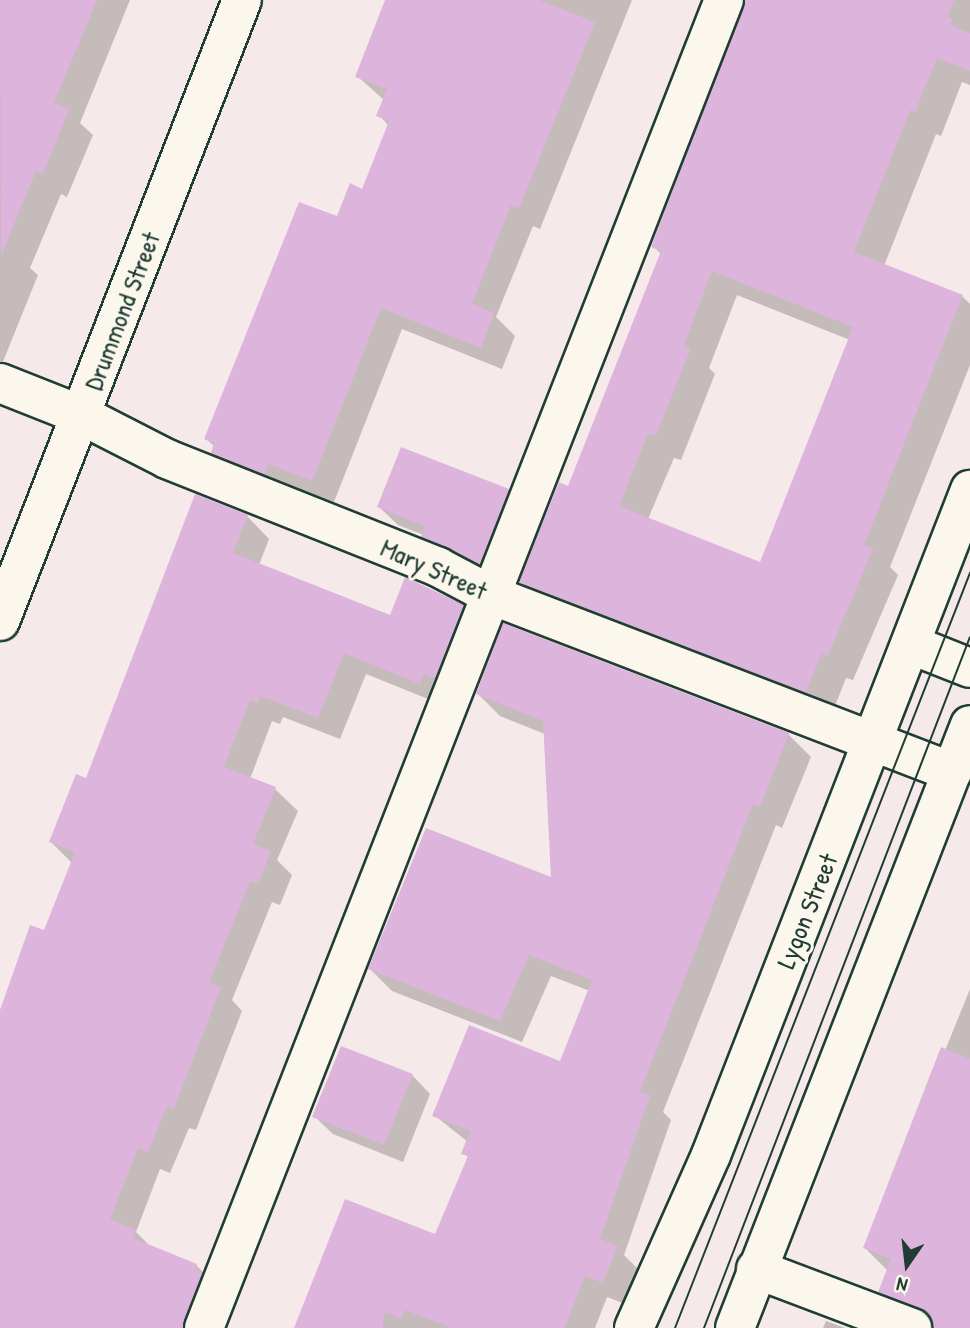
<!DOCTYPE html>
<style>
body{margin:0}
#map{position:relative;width:970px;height:1328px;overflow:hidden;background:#f5eae9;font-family:"Patrick Hand",sans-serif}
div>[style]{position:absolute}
.shadow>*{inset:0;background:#0003}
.building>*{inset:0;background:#ddb4db}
.roads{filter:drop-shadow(2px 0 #1f3d34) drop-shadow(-2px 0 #1f3d34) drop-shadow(0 2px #1f3d34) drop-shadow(0 -2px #1f3d34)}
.minor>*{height:38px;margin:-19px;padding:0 19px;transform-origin:19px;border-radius:19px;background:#fbf7ec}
.tram>*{height:2px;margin:-1px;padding:0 1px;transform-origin:1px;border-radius:1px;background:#1f3d34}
span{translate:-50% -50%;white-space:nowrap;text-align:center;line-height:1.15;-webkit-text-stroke:6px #fbf7ec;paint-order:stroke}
.street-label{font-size:26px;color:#1f3d34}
.north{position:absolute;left:872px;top:1230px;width:70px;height:70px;-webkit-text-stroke:5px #fbf7ec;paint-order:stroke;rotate:194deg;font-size:19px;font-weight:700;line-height:28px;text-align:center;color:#1f3d34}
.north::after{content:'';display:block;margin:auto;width:24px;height:32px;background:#1f3d34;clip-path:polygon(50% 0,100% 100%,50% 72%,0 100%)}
</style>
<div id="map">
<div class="shadow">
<i style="clip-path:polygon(0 0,130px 0,80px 123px,93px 135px,67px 197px,61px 194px,30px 268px,38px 275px,0 369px)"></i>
<i style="clip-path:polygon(387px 0,632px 0,540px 229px,533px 226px,496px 317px,515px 336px,502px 369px,402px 329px,334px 502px,290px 485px,286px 495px,234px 474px,213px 452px,215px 447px,206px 439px,337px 219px,363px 191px,389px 126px,379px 115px,384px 100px,357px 76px)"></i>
<i style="clip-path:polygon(evenodd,745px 0,970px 0,970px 85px,962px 82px,941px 136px,936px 134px,884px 266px,962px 296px,970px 304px,970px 365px,890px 567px,898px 575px,853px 680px,846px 678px,831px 716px,547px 607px,521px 582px,569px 488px,662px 255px,653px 246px,746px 8px,745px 0,737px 295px,850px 340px,761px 564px,648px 519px,674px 458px,681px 460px,715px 374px,709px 368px,737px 295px)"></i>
<i style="clip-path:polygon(508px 490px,526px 509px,498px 581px,441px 555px,424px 535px,398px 525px,379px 507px)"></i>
<i style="clip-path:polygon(247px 516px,269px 539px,259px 565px,391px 618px,462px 607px,485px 629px,443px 705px,366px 674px,340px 739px,283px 717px,280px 724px,272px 721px,250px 779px,275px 789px,298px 811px,277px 860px,292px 875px,280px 905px,272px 902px,232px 1000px,242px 1011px,196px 1130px,189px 1128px,170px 1173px,160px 1169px,136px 1232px,151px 1247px,196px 1265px,218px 1288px,213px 1328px,0 1328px,0 1012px,45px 932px,72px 863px,51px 842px)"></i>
<i style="clip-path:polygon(478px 694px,788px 734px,811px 757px,782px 828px,776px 825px,663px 1112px,671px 1120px,624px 1255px,639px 1270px,625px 1304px,607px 1297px,595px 1328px,296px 1328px,436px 1237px,469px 1158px,464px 1153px,468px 1142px,434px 1115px,561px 1063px,590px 991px,551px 976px,522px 1042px,392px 991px,370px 969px,553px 880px,545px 734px,500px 716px)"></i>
<i style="clip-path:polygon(970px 989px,970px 1328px,933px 1328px,903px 1314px,880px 1291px,888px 1271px,865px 1248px)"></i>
<i style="clip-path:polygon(412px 1075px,430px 1094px,403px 1162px,333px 1134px,314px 1116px)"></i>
<i style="clip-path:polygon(826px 1321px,845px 1328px,823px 1328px)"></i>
</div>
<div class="building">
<i style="clip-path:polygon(0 0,97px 0,54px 103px,69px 109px,43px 174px,36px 171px,1px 256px)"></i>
<i style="clip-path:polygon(385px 0,539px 0,595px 22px,519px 208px,511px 205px,472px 304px,494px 313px,481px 348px,381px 308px,312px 481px,268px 464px,264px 474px,211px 453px,214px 443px,204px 439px,299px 202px,337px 216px,350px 183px,362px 189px,389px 121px,376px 116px,387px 89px,355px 77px)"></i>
<i style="clip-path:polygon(evenodd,745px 0,954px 0,947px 17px,952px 19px,950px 25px,970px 33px,970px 71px,937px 58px,915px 112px,910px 110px,854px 252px,963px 295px,864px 545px,873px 548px,828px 656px,821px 654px,806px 692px,519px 582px,559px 482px,568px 486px,661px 251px,651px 247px,745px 0,712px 271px,853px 327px,760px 562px,619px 506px,648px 434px,656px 436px,691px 348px,684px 345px,712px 271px)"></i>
<i style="clip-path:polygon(401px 447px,509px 489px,480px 564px,421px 537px,425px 526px,377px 507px)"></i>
<i style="clip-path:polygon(195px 494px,248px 515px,233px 553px,390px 615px,405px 577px,464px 605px,435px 678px,424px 674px,420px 684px,344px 653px,318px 718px,260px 696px,257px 703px,250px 700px,224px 767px,276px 787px,253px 844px,271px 851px,258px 884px,250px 881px,209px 982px,221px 987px,174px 1109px,167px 1107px,148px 1152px,138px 1148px,110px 1219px,136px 1230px,133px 1238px,197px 1264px,195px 1269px,202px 1272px,183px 1328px,0 1328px,0 1010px,30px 925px,44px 930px,75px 852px,49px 842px,76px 774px,86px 778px)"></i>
<i style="clip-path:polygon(503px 623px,789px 733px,760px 807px,753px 804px,640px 1092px,650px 1096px,600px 1239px,618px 1246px,603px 1283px,585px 1276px,565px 1328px,452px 1328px,405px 1310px,401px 1319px,385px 1312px,382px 1328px,294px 1328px,345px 1199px,435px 1234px,468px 1156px,461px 1154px,470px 1131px,432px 1116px,469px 1025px,560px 1061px,592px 980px,529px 955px,500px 1021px,368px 969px,426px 828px,551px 877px,543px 721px,476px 694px)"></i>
<i style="clip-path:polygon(341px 1046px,413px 1074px,384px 1145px,312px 1117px)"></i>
<i style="clip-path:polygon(941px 1047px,970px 1059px,970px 1328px,933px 1328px,929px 1315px,920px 1308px,878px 1292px,891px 1259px,863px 1248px)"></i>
</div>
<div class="roads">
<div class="minor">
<i style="left:0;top:383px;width:87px;rotate:21.6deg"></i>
<i style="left:81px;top:415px;width:97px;rotate:27.1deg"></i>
<i style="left:167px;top:459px;width:292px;rotate:21.7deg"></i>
<i style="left:438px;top:567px;width:60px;rotate:27.8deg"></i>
<i style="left:491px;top:595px;width:494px;rotate:21deg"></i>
<i style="left:0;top:621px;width:666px;rotate:-68.71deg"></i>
<i style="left:912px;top:645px;width:62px;rotate:21.6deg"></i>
<i style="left:756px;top:1269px;width:167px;rotate:20.7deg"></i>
<i style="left:204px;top:1328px;width:1426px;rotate:-68.62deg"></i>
<i style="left:634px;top:1328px;width:189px;rotate:-66deg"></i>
<i style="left:711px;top:1155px;width:714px;rotate:-68.72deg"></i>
<i style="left:735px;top:1328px;width:647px;rotate:-68.71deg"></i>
</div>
</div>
<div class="tram">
<i style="left:675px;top:1328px;width:811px;rotate:-68.66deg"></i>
<i style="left:704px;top:1328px;width:740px;rotate:-68.95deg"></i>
</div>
<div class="street-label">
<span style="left:122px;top:311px;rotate:-69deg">Drummond Street</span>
<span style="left:434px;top:569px;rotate:24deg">Mary Street</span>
<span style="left:807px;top:911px;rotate:-68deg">Lygon Street</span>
</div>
<div class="north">N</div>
</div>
